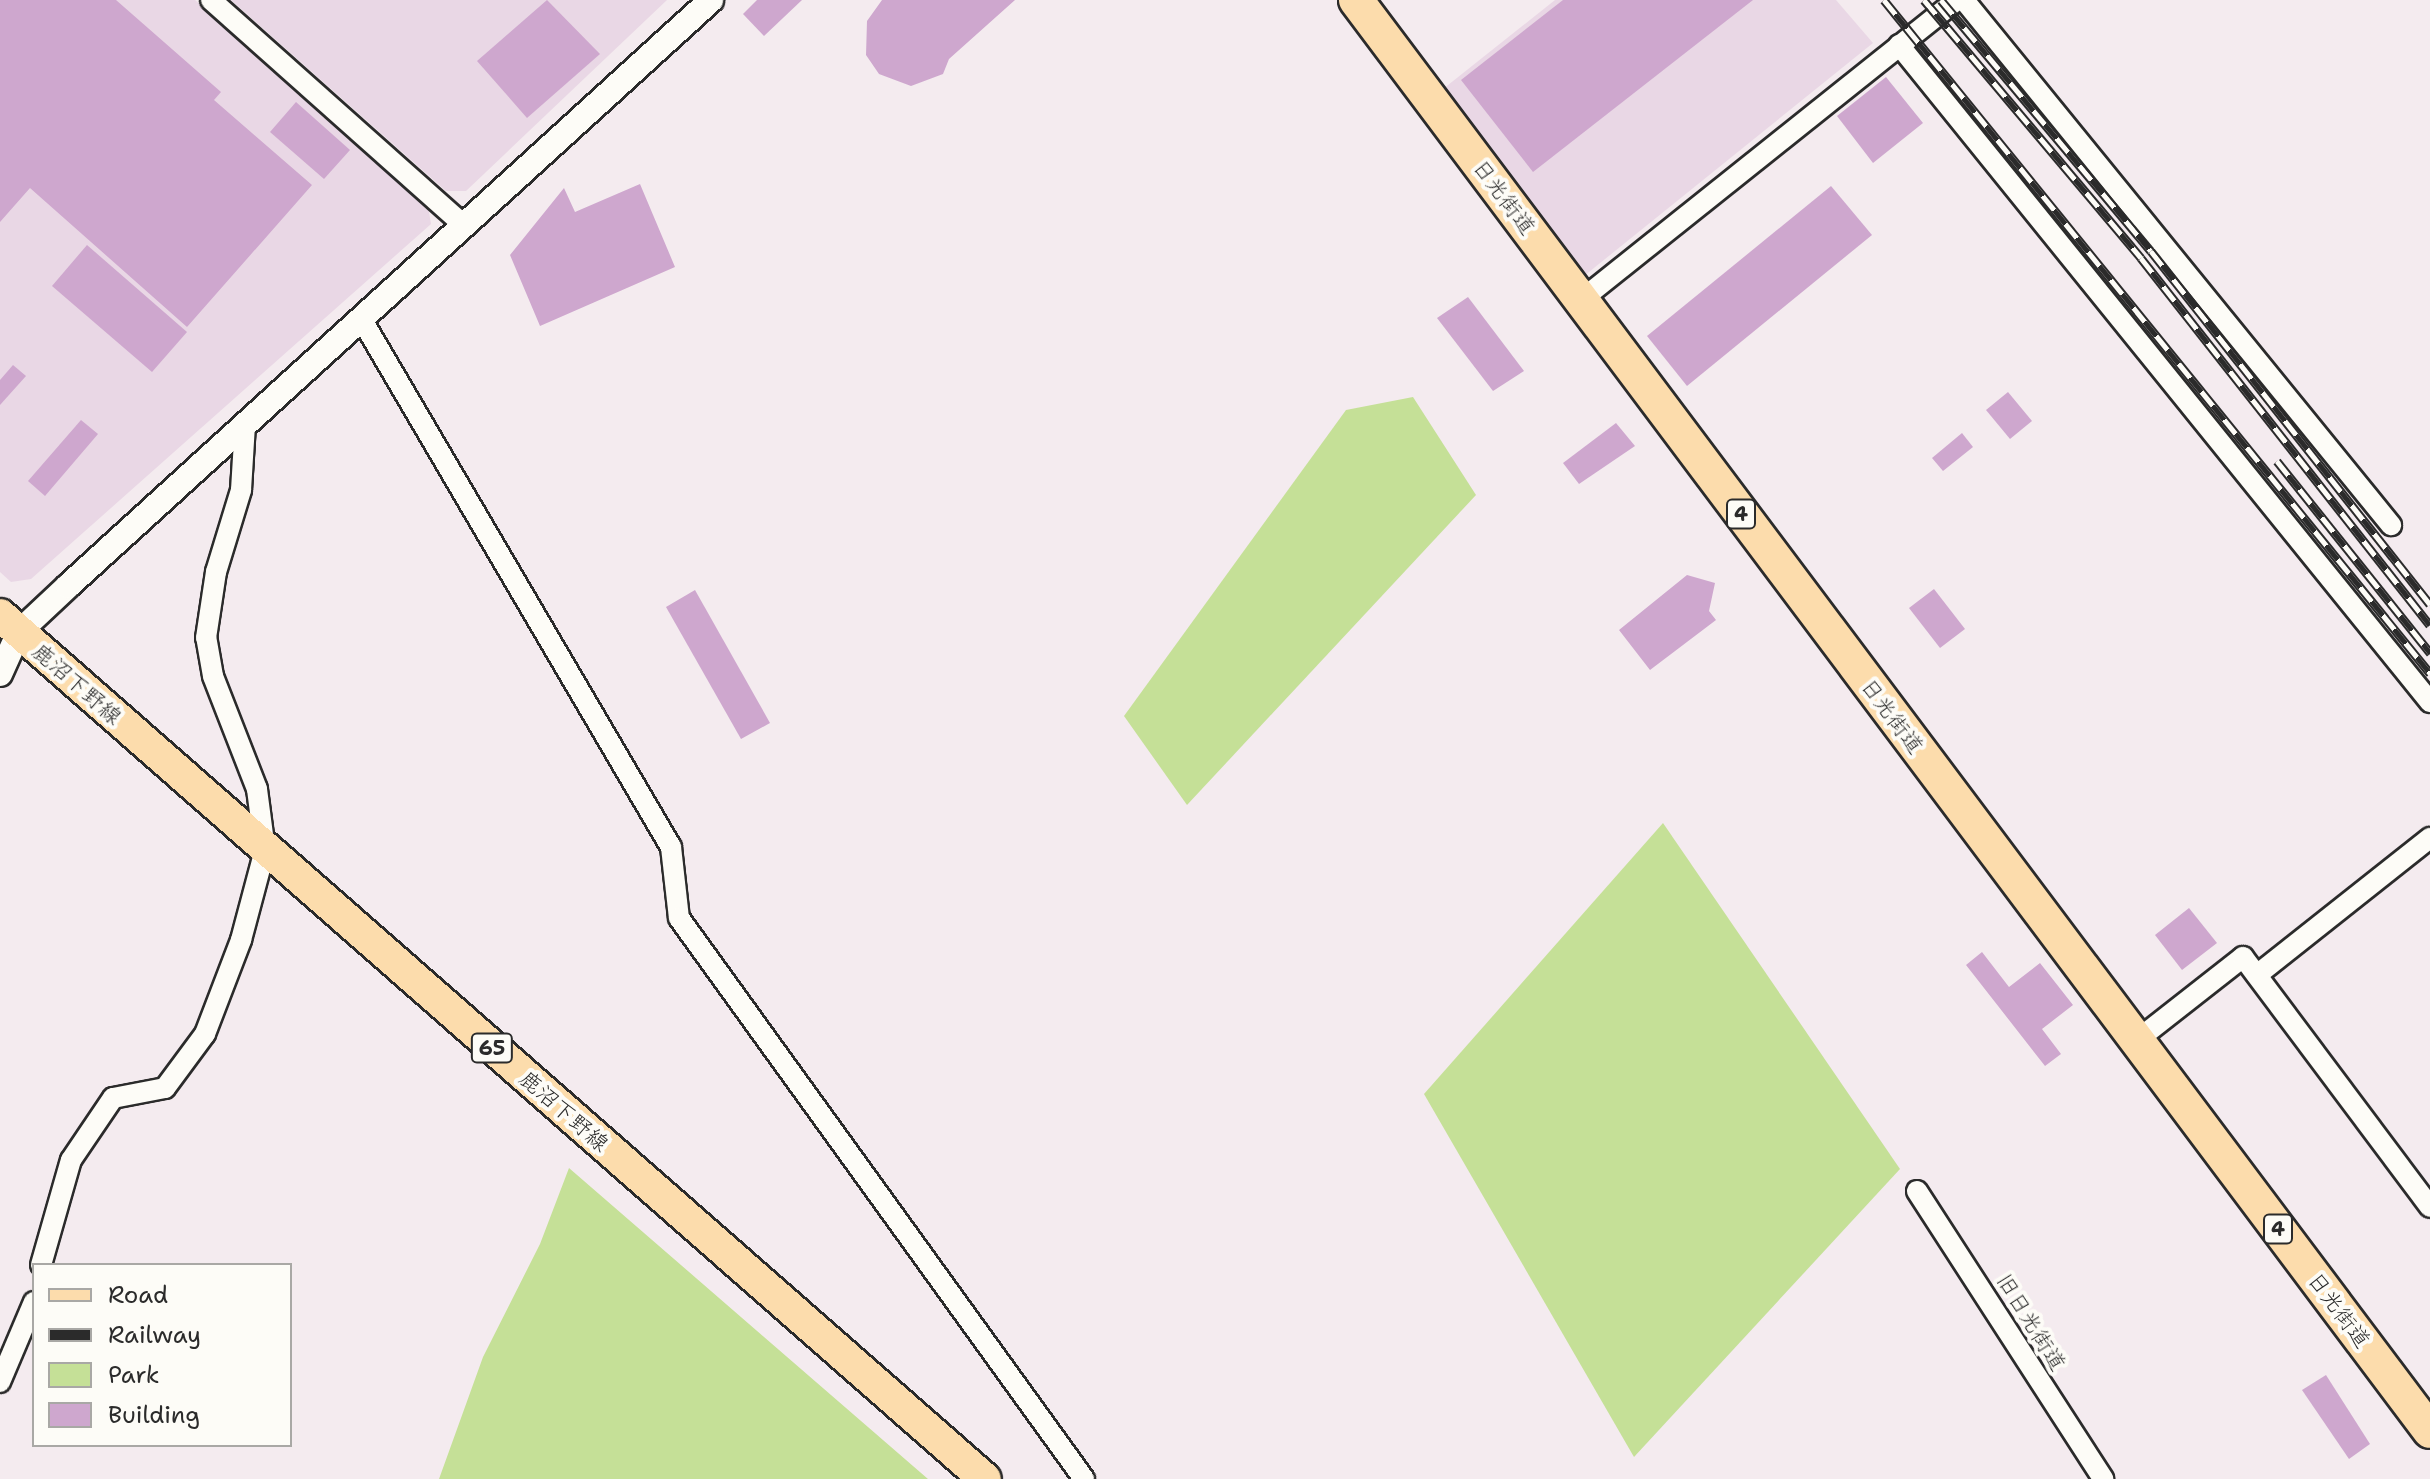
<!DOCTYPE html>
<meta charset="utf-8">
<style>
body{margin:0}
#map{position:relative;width:2430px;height:1479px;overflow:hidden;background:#f4ebef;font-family:"Shantell Sans","Klee One",sans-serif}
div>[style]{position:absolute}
.built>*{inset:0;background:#e9d7e5}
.green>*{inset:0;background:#c5e097}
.building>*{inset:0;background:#cea7ce}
.roads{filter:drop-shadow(2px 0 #2b2b2b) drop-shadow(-2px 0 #2b2b2b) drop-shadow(0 2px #2b2b2b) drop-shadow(0 -2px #2b2b2b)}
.minor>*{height:20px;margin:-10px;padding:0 10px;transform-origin:10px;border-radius:10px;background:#fdfcf7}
.tertiary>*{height:24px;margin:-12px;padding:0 12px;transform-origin:12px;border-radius:12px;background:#fdfcf7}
.primary>*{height:32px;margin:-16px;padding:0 16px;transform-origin:16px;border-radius:16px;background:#fcdcac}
.trunk>*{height:34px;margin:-17px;padding:0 17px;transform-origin:17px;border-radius:17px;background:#fcdcac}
.rail>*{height:9px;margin-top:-4.5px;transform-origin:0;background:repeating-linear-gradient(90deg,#fdfcf7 0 18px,#2b2b2b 0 36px);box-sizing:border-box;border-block:2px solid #2b2b2b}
span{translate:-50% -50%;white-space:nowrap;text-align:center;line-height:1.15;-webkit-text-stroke:8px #fdfcf7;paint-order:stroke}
.shield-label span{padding:2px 6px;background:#fdfcf7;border:2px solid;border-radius:6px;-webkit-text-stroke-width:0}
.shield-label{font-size:20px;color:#2b2b2b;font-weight:700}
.street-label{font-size:22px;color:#2b2b2b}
.legend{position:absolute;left:32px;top:1263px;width:260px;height:184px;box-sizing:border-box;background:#fdfcf7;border:2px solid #a9a8a5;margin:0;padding:10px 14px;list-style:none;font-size:24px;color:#2b2b2b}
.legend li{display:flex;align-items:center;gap:16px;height:40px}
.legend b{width:40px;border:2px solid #a9a8a5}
</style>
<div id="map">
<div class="built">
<i style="clip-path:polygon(0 0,195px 0,428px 206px,431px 224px,31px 579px,11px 582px,0 572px)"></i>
<i style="clip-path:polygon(231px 0,667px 0,466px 191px,446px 191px)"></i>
<i style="clip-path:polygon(1555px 0,1836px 0,1873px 43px,1584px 276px,1438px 93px)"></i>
</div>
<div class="green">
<i style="clip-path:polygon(1413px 397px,1476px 495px,1187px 805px,1124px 716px,1346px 410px)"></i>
<i style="clip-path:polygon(1663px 823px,1900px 1169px,1634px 1457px,1424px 1094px)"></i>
<i style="clip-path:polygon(569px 1168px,928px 1479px,439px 1479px,483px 1357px,540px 1244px)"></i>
</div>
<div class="building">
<i style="clip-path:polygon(0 0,116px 0,221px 92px,214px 100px,312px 185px,187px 327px,30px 188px,0 222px)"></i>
<i style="clip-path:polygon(547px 0,600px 54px,527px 118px,477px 61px)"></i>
<i style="clip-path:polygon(757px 0,802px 0,764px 36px,743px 14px)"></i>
<i style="clip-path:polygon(882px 0,1015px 0,949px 59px,943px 74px,911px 86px,879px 74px,866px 55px,867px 21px)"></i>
<i style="clip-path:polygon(1563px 0,1753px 0,1533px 172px,1461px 80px)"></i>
<i style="clip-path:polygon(1886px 77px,1923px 123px,1873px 163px,1837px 116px)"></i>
<i style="clip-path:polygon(296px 102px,350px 150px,324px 179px,270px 132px)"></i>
<i style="clip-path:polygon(640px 184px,675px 267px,540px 326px,510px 255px,564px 188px,575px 212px)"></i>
<i style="clip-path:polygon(1831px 186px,1872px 235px,1687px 386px,1647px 336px)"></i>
<i style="clip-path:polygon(87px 245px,187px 332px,152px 372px,52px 286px)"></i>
<i style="clip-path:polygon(1468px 297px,1524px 371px,1493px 391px,1437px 318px)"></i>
<i style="clip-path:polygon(13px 365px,26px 376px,0 405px,0 380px)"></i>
<i style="clip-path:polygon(2008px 392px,2032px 421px,2010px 439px,1986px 410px)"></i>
<i style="clip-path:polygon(81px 420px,98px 434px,45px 496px,28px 481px)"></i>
<i style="clip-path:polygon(1616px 423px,1635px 446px,1579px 484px,1563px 463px)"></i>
<i style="clip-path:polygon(1962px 433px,1973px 447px,1943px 471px,1932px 458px)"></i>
<i style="clip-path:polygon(1687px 575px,1715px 583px,1709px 611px,1716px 620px,1650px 670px,1619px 630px)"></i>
<i style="clip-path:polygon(1934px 589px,1965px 629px,1940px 648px,1909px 608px)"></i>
<i style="clip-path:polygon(695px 590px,770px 723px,741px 739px,666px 607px)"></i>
<i style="clip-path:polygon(2189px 908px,2217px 943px,2182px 970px,2155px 935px)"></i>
<i style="clip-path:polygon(1982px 952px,2009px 987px,2040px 963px,2073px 1005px,2042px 1029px,2061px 1054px,2045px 1066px,1966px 965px)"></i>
<i style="clip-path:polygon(2326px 1375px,2370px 1444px,2349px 1459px,2302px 1390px)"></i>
</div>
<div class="roads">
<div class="minor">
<i style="left:211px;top:0;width:340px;rotate:41.7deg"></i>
<i style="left:1964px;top:0;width:677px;rotate:50.88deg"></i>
<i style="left:1899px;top:45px;width:845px;rotate:51.05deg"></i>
<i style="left:1581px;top:300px;width:481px;rotate:-38.6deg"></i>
<i style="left:362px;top:320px;width:611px;rotate:59.62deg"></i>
<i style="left:671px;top:847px;width:71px;rotate:83.6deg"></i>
<i style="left:679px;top:918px;width:692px;rotate:54.17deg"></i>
<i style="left:2257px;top:975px;width:221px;rotate:-38.4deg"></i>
<i style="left:2136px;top:1041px;width:136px;rotate:-38.1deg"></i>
<i style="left:2243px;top:957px;width:312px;rotate:53.2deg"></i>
<i style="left:1917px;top:1191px;width:343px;rotate:57.1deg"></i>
<i style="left:41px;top:1265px;width:109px;rotate:-74.1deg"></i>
<i style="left:71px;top:1160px;width:75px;rotate:-55.9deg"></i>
<i style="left:113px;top:1098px;width:53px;rotate:-10.9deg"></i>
<i style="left:165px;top:1088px;width:67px;rotate:-53.5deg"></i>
<i style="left:205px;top:1034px;width:101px;rotate:-69deg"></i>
<i style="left:241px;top:940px;width:93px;rotate:-75.1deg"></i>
<i style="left:265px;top:850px;width:62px;rotate:-97.5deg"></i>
<i style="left:257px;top:789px;width:121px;rotate:-111.3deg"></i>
<i style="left:213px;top:676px;width:39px;rotate:-100deg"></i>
<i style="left:206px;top:638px;width:67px;rotate:-81.4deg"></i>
<i style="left:216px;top:572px;width:86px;rotate:-73deg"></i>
<i style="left:241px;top:490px;width:66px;rotate:-86.5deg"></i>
<i style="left:0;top:1382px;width:87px;rotate:-67deg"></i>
</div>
<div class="tertiary">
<i style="left:0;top:674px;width:46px;rotate:-65.7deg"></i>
<i style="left:19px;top:632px;width:67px;rotate:-43.2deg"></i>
<i style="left:68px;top:586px;width:870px;rotate:-42.34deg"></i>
</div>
<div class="primary">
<i style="left:0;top:615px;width:1310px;rotate:41.26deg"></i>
</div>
<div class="trunk">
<i style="left:1356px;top:0;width:1789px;rotate:53.11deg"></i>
</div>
</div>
<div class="rail">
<i style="left:1884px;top:0;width:867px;rotate:50.95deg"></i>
<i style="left:1924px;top:0;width:337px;rotate:49.9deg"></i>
<i style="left:2141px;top:258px;width:467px;rotate:51.8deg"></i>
<i style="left:1941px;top:0;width:327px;rotate:50.1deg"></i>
<i style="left:2151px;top:251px;width:450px;rotate:51.7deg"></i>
<i style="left:2277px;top:461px;width:246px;rotate:51.4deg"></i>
</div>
<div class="shield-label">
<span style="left:1741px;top:514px">4</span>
<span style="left:492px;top:1048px">65</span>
<span style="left:2278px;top:1229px">4</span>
</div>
<div class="street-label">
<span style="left:1504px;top:197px;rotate:53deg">日光街道</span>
<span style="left:77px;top:684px;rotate:41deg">鹿沼下野線</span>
<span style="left:1892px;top:716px;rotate:53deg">日光街道</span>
<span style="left:564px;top:1111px;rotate:41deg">鹿沼下野線</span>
<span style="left:2339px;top:1310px;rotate:53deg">日光街道</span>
<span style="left:2031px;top:1322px;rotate:58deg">旧日光街道</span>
</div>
<ul class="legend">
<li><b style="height:10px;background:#fcdcac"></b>Road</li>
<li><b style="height:10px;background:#2b2b2b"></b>Railway</li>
<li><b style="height:22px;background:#c5e097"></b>Park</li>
<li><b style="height:22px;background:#cea7ce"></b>Building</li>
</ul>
</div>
